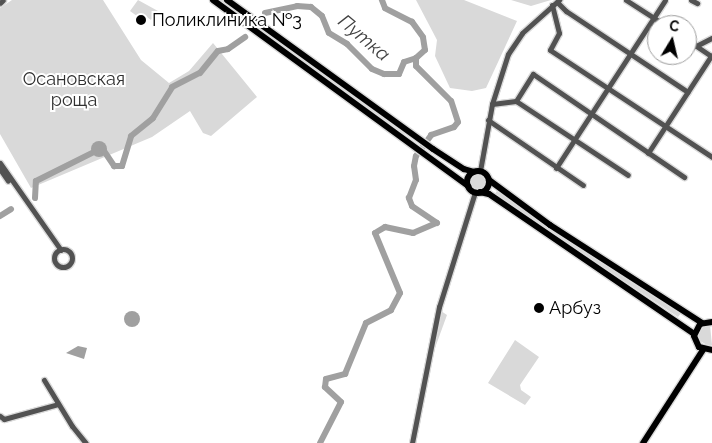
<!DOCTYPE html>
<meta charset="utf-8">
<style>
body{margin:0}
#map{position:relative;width:712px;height:443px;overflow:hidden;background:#fff;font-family:Raleway,sans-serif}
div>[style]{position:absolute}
.green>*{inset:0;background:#d9d9d9}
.round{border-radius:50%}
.water>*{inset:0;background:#a0a0a0}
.river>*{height:6px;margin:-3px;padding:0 3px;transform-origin:3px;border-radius:3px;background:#a0a0a0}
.roads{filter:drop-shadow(1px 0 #dbdbdb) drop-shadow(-1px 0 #dbdbdb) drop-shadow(0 1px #dbdbdb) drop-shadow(0 -1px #dbdbdb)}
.minor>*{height:5px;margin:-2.5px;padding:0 2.5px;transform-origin:2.5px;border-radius:2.5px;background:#525252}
.minor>.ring{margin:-2.5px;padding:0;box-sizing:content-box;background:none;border:5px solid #525252;border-radius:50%}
.major>*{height:6px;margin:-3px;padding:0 3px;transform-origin:3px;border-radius:3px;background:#000}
.major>.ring{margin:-3px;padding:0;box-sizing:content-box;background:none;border:6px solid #000;border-radius:50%}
.dots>*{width:14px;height:14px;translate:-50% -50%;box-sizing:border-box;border:2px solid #fff;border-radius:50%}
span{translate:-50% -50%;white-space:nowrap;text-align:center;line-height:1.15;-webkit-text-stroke:4px #fff;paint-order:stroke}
.poi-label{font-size:18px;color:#000}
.left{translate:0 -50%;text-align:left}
.park-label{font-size:18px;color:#303030}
.water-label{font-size:19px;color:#414141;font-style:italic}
.north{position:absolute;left:647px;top:15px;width:50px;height:50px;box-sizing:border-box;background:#fff;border:1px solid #999;border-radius:50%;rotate:9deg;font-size:14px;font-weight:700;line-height:20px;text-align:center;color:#000}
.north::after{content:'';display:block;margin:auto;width:18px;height:22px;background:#000;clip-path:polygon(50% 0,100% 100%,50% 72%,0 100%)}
</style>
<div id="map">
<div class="green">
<i style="clip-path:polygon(12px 0,103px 0,141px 60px,169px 83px,189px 71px,213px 43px,257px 97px,211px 136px,203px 133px,190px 111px,152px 137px,31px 188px,0 134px,0 8px)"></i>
<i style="clip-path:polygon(138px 0,158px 11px,151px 20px,144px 15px,141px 19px,130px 11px)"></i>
<i style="clip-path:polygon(216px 0,223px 0,406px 132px,403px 135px)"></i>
<i style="clip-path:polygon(416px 0,464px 0,517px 21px,486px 88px,472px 91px,450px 88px,435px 56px,437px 40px)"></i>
<i style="clip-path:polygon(511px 0,551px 0,531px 6px)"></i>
<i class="round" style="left:470px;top:174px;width:16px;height:16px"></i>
<i style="clip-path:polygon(497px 191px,681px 313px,678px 317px,494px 195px)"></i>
<i style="clip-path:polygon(441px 311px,447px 315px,435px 348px,433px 347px)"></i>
<i style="clip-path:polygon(710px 325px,712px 345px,707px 345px,700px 341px,698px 334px,703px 327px)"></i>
<i style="clip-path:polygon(515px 340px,539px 357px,520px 385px,521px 390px,531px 397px,525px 405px,488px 383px)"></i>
</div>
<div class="water">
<i class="round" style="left:91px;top:141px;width:16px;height:16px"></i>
<i class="round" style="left:124px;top:311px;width:16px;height:16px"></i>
<i style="clip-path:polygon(78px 346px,87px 348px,84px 359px,66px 353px)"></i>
</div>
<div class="river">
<i style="left:265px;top:13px;width:33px;rotate:-12deg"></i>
<i style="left:297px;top:6px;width:14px;rotate:4deg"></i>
<i style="left:311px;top:7px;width:14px;rotate:39deg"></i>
<i style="left:322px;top:16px;width:18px;rotate:68deg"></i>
<i style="left:329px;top:33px;width:21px;rotate:31deg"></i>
<i style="left:347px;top:44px;width:35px;rotate:45deg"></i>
<i style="left:372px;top:69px;width:13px;rotate:23deg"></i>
<i style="left:384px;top:74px;width:15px"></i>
<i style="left:399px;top:74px;width:13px;rotate:-67deg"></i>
<i style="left:404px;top:62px;width:13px;rotate:-18deg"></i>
<i style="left:35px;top:198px;width:17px;rotate:-87deg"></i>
<i style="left:36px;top:181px;width:74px;rotate:-26.6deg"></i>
<i style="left:102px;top:148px;width:22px;rotate:56deg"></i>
<i style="left:114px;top:166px;width:8px"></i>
<i style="left:122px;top:166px;width:31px;rotate:-73deg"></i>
<i style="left:131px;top:136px;width:28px;rotate:-39deg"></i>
<i style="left:153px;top:118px;width:36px;rotate:-58deg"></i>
<i style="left:172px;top:87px;width:31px;rotate:-27deg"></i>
<i style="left:200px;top:73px;width:28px;rotate:-51deg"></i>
<i style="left:218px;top:51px;width:10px;rotate:-11deg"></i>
<i style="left:228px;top:49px;width:21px;rotate:-35deg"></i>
<i style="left:0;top:216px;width:13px;rotate:-32deg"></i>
<i style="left:320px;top:443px;width:46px;rotate:-62.9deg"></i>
<i style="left:341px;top:402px;width:22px;rotate:-137deg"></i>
<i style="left:325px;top:387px;width:8px;rotate:-83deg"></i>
<i style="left:326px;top:379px;width:20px;rotate:-15deg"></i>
<i style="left:345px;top:374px;width:55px;rotate:-67.6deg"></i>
<i style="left:366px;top:323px;width:28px;rotate:-27deg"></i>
<i style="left:391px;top:310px;width:19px;rotate:-62deg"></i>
<i style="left:400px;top:293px;width:65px;rotate:-112.6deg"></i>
<i style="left:375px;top:233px;width:12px;rotate:-31deg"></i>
<i style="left:385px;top:227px;width:29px;rotate:12deg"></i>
<i style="left:413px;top:233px;width:26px;rotate:-23deg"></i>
<i style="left:437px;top:223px;width:30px;rotate:-146deg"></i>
<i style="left:412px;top:206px;width:9px;rotate:-111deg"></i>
<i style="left:409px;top:198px;width:19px;rotate:-69deg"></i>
<i style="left:416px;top:180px;width:14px;rotate:-98deg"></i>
<i style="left:414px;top:166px;width:10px;rotate:-79deg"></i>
<i style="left:416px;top:156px;width:26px;rotate:-54deg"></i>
<i style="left:431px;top:135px;width:24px;rotate:-19deg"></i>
<i style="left:454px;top:127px;width:6px;rotate:-51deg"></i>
<i style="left:458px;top:122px;width:22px;rotate:-108deg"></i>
<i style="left:451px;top:101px;width:49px;rotate:-135deg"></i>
<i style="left:416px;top:66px;width:8px;rotate:-90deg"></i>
<i style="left:416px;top:58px;width:12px;rotate:-42deg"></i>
<i style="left:425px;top:50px;width:13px;rotate:-99deg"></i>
<i style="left:423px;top:37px;width:19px;rotate:-126deg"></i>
<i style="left:412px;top:22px;width:30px;rotate:-153deg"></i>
<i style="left:385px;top:8px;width:9px;rotate:-111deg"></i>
</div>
<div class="roads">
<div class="minor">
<i style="left:626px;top:0;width:46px;rotate:32.7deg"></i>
<i style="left:691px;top:0;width:7px;rotate:27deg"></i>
<i style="left:557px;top:2px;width:13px;rotate:45deg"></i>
<i style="left:566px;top:11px;width:146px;rotate:33.6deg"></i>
<i style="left:0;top:3px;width:4px;rotate:-45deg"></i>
<i style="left:552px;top:5px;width:29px;rotate:76deg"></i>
<i style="left:559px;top:33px;width:19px;rotate:118deg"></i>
<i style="left:550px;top:50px;width:194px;rotate:33.4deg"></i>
<i style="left:696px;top:46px;width:18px;rotate:-27deg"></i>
<i style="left:516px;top:101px;width:134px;rotate:33.5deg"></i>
<i style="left:492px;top:104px;width:24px;rotate:-7deg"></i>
<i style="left:516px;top:101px;width:32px;rotate:-58deg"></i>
<i style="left:533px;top:74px;width:183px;rotate:34.3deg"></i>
<i style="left:488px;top:120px;width:115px;rotate:34.4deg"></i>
<i style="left:648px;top:153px;width:116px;rotate:-57deg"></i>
<i style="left:711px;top:56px;width:29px;rotate:-146deg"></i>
<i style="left:0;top:163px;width:106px;rotate:55deg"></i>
<i style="left:556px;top:168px;width:200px;rotate:-57deg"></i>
<i style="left:0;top:169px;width:14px;rotate:56deg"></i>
<i style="left:480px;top:171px;width:68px;rotate:-79.8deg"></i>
<i style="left:492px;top:104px;width:52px;rotate:-72.3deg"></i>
<i style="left:508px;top:54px;width:25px;rotate:-56deg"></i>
<i style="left:522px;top:33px;width:50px;rotate:-41.7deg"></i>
<i class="ring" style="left:54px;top:249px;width:13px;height:13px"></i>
<i style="left:44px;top:380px;width:54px;rotate:58.7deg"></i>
<i style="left:72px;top:426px;width:22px;rotate:51deg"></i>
<i style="left:0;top:416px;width:5px;rotate:37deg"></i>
<i style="left:4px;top:419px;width:56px;rotate:-15.5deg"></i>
<i style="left:412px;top:443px;width:139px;rotate:-78.8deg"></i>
<i style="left:439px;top:307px;width:121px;rotate:-72.6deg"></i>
</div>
<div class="major">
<i style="left:213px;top:0;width:316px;rotate:36.1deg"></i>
<i style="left:227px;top:0;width:254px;rotate:35.9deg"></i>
<i style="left:433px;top:149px;width:37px;rotate:33deg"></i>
<i style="left:464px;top:169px;width:10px;rotate:17deg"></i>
<i class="ring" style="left:467px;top:171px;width:16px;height:16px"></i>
<i style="left:489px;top:180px;width:76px;rotate:36.4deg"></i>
<i style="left:550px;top:225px;width:181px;rotate:32.8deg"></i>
<i style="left:480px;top:192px;width:9px;rotate:13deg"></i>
<i style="left:489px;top:194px;width:248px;rotate:34.3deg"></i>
<i style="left:712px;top:322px;width:12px;rotate:171deg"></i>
<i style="left:700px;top:324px;width:13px;rotate:117deg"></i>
<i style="left:694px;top:336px;width:12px;rotate:66deg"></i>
<i style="left:699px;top:347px;width:13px;rotate:13deg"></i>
<i style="left:643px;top:443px;width:111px;rotate:-57.2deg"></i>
</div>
</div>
<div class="dots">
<i style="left:141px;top:20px;background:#000"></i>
<i style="left:539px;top:308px;background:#000"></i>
</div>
<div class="poi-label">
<span class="left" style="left:152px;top:20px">Поликлиника №3</span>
<span class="left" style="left:549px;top:308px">Арбуз</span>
</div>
<div class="park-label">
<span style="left:74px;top:90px">Осановская<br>роща</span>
</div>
<div class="water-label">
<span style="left:364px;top:38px;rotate:40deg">Путка</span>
</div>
<div class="north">С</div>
</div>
